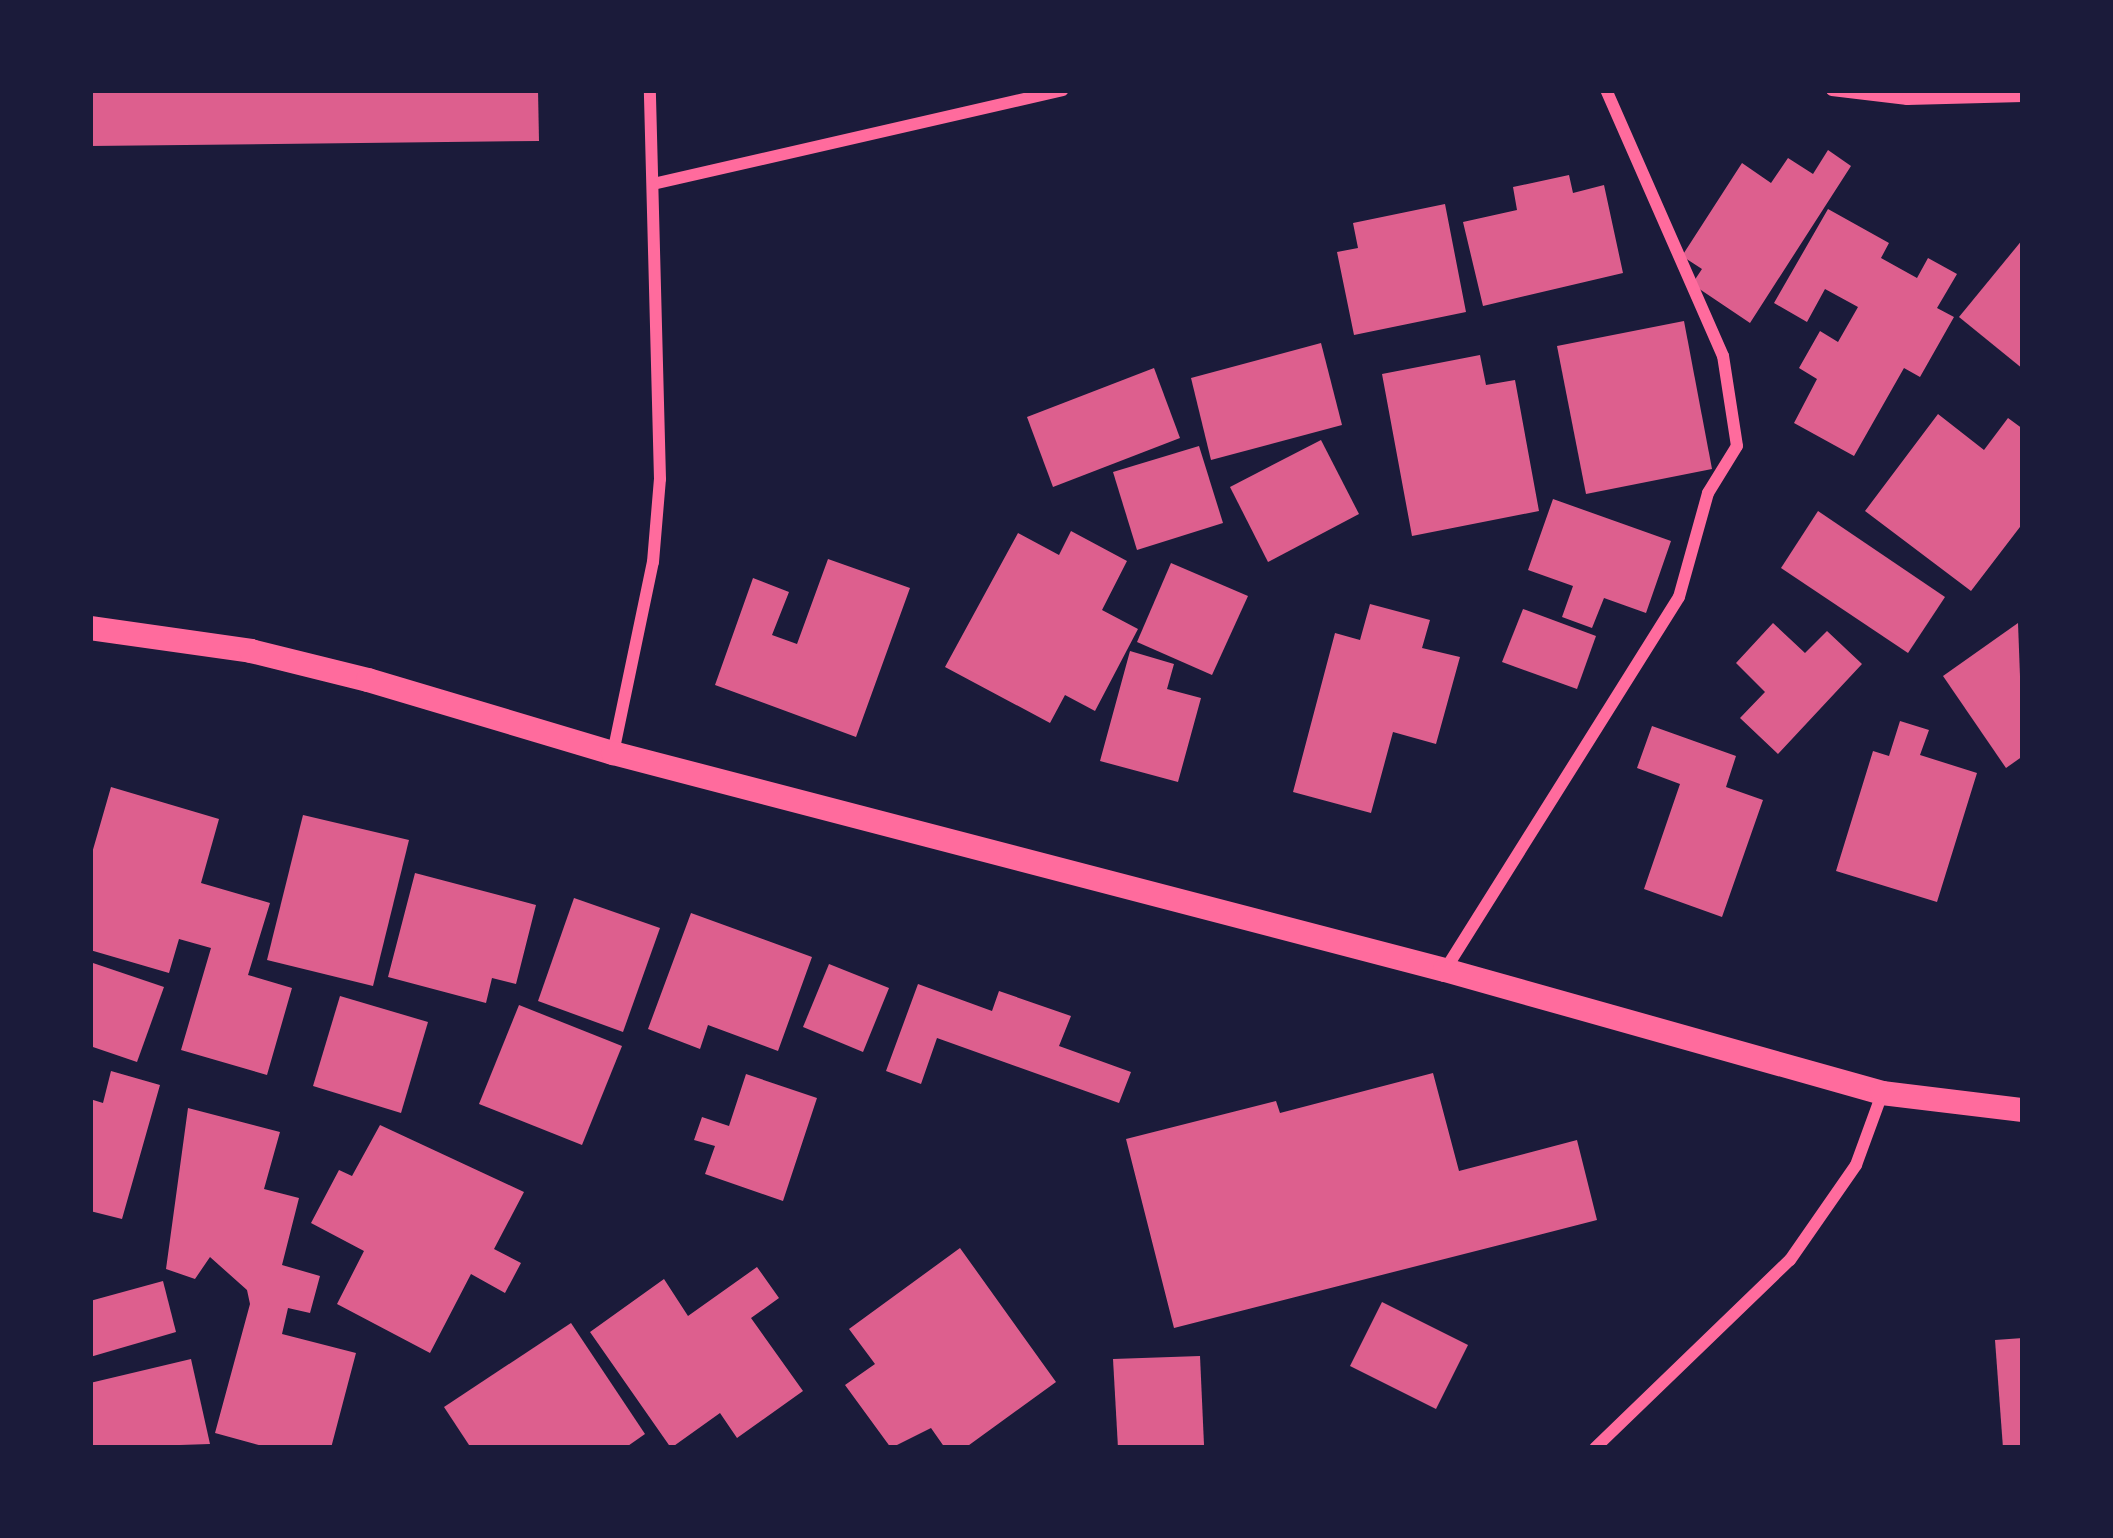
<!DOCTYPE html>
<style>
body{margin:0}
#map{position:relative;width:2113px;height:1538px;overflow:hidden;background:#1b1b3a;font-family:Ubuntu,sans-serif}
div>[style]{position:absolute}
.building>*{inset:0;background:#dd5f8e}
.minor>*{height:12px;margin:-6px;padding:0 6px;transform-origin:6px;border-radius:6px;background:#ff6b9d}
.secondary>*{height:24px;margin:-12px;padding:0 12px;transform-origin:12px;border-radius:12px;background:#ff6b9d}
span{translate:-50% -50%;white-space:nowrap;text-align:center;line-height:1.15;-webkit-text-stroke:9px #1b1b3a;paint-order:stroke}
.frame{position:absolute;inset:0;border:93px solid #1b1b3a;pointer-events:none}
</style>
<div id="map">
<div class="building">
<i style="clip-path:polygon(90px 90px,538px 90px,539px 141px,90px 146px)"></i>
<i style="clip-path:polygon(1828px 150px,1851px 166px,1750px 323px,1692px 284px,1702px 269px,1682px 256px,1742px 163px,1771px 183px,1788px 158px,1813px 174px)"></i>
<i style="clip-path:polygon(1569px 175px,1573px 193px,1604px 185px,1623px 273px,1483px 306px,1463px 222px,1517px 210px,1513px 187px)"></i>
<i style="clip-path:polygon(1445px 204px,1466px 312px,1354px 335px,1337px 252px,1358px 248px,1353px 223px)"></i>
<i style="clip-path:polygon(1828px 209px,1889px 243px,1881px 258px,1917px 278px,1928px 258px,1957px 274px,1937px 308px,1954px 317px,1920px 377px,1904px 368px,1854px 456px,1794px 423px,1817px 379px,1799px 368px,1820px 331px,1838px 342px,1858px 307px,1825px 289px,1807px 322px,1774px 303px)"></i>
<i style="clip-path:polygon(2023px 239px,2023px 369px,1959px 317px)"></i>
<i style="clip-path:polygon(1684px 321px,1712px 469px,1586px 494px,1557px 346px)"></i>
<i style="clip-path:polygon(1321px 343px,1342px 425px,1211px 460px,1191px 378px)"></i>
<i style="clip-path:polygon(1480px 355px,1486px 385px,1515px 380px,1539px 511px,1412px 536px,1382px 374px)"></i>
<i style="clip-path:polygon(1154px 368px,1180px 438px,1053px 487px,1027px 417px)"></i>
<i style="clip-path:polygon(1938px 414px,1984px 450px,2008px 418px,2023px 429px,2023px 523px,1971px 591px,1865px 511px)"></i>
<i style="clip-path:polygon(1321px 440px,1359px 514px,1268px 562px,1230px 487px)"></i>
<i style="clip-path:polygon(1199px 446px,1223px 523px,1137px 550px,1113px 472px)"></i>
<i style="clip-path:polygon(1553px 499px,1671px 541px,1646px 613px,1604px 598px,1592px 628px,1562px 617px,1573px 586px,1528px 570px)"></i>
<i style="clip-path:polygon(1818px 511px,1945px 597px,1908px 653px,1781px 568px)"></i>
<i style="clip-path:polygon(1071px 531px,1127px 561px,1102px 610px,1138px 629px,1095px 711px,1065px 695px,1050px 723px,945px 667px,1018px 533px,1059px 555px)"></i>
<i style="clip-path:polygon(828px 559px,910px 588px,856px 737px,715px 685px,753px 578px,789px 592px,772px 635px,797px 644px)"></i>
<i style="clip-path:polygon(1171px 563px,1248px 596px,1212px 675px,1137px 642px)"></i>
<i style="clip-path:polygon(1370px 604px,1430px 620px,1422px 648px,1460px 657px,1436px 744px,1393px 732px,1371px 813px,1293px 792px,1335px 633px,1360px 640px)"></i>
<i style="clip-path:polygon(1523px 609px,1596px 636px,1577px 689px,1502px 662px)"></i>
<i style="clip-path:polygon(1773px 623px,1805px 653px,1827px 631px,1862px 664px,1778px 754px,1740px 718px,1765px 692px,1736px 663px)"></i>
<i style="clip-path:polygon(2018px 623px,2023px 756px,2006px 768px,1943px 676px)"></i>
<i style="clip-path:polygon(1130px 651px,1174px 664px,1167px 689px,1201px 698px,1178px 782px,1100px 761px)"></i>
<i style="clip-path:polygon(1900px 721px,1929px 730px,1920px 755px,1977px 773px,1937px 902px,1836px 871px,1873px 751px,1889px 756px)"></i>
<i style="clip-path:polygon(1652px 726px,1736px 756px,1726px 787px,1763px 800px,1722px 917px,1644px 889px,1680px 784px,1637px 768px)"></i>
<i style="clip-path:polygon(111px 787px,219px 819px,201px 883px,270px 903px,248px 975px,292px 988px,267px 1075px,181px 1050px,211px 948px,179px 939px,169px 973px,90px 950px,90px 860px)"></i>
<i style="clip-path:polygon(303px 815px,409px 840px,373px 986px,267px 960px)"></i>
<i style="clip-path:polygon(415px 873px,536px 905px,516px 984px,492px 978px,486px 1003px,388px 977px)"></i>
<i style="clip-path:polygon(574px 898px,660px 928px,623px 1032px,538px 1001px)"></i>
<i style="clip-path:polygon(691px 913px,812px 957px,778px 1051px,708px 1025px,700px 1049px,648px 1029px)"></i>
<i style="clip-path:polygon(90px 962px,164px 987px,137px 1062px,90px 1046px)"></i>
<i style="clip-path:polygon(829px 964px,889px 988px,863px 1052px,803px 1027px)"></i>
<i style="clip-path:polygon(918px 984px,992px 1011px,999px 991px,1071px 1016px,1059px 1046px,1131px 1072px,1119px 1103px,937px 1038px,921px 1084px,886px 1071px)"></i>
<i style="clip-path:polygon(340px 996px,428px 1022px,401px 1113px,313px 1086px)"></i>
<i style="clip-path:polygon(519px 1005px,622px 1046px,582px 1145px,479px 1104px)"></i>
<i style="clip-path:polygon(111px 1071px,160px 1085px,122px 1219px,90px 1211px,90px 1099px,103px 1103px)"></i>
<i style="clip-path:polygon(1433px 1073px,1459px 1171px,1577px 1140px,1597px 1220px,1174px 1328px,1126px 1139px,1276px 1101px,1280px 1113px)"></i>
<i style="clip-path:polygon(746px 1074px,817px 1098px,783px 1201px,705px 1174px,715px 1146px,694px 1140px,702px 1117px,729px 1126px)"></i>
<i style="clip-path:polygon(188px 1108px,280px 1132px,264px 1189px,299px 1198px,282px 1265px,320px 1276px,310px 1313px,288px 1308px,282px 1334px,356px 1353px,331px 1448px,270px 1448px,215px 1433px,250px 1304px,247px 1290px,210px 1257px,195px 1279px,166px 1269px)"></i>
<i style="clip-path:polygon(380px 1125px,524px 1192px,494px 1249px,521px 1263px,505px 1293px,471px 1274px,430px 1353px,337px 1304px,364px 1251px,311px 1223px,339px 1170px,352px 1176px)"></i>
<i style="clip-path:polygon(960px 1248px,1056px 1382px,965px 1448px,945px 1448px,931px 1428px,891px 1448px,845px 1385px,875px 1364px,849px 1329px)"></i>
<i style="clip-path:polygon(757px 1267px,779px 1298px,751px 1318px,803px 1391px,737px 1438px,720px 1413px,671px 1448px,590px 1332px,664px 1279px,688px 1316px)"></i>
<i style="clip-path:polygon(163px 1281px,176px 1332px,90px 1357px,90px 1301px)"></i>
<i style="clip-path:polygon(1382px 1302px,1468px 1345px,1436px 1409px,1350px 1366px)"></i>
<i style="clip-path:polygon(571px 1323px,645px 1434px,625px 1448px,471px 1448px,444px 1407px)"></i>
<i style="clip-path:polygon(2023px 1338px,2023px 1448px,2003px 1448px,1995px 1340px)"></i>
<i style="clip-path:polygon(1200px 1356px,1204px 1445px,1118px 1448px,1113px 1359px)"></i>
<i style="clip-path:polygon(191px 1359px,210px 1444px,90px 1448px,90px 1383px)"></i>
</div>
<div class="minor">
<i style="left:1832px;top:90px;width:76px;rotate:6.8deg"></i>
<i style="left:1907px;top:99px;width:116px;rotate:-1.5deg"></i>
<i style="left:653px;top:184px;width:420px;rotate:-12.9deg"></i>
<i style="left:613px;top:753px;width:195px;rotate:-78.2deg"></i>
<i style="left:653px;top:562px;width:83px;rotate:-85.2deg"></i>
<i style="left:660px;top:479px;width:389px;rotate:-91.5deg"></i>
<i style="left:1445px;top:970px;width:440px;rotate:-57.9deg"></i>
<i style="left:1679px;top:597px;width:108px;rotate:-74.4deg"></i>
<i style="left:1708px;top:493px;width:55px;rotate:-58.3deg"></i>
<i style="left:1737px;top:446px;width:91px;rotate:-98.8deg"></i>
<i style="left:1723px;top:356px;width:291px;rotate:-113.7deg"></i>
<i style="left:1595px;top:1448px;width:271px;rotate:-44deg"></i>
<i style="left:1790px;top:1260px;width:116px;rotate:-55.2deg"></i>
<i style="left:1856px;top:1165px;width:76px;rotate:-69.9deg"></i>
</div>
<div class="secondary">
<i style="left:90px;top:628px;width:163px;rotate:8.1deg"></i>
<i style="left:251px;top:651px;width:121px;rotate:13.9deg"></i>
<i style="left:368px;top:680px;width:256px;rotate:16.6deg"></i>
<i style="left:613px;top:753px;width:860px;rotate:14.62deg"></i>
<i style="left:1445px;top:970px;width:454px;rotate:15.7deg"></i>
<i style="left:1882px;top:1093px;width:142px;rotate:6.9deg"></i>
</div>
<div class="frame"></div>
</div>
